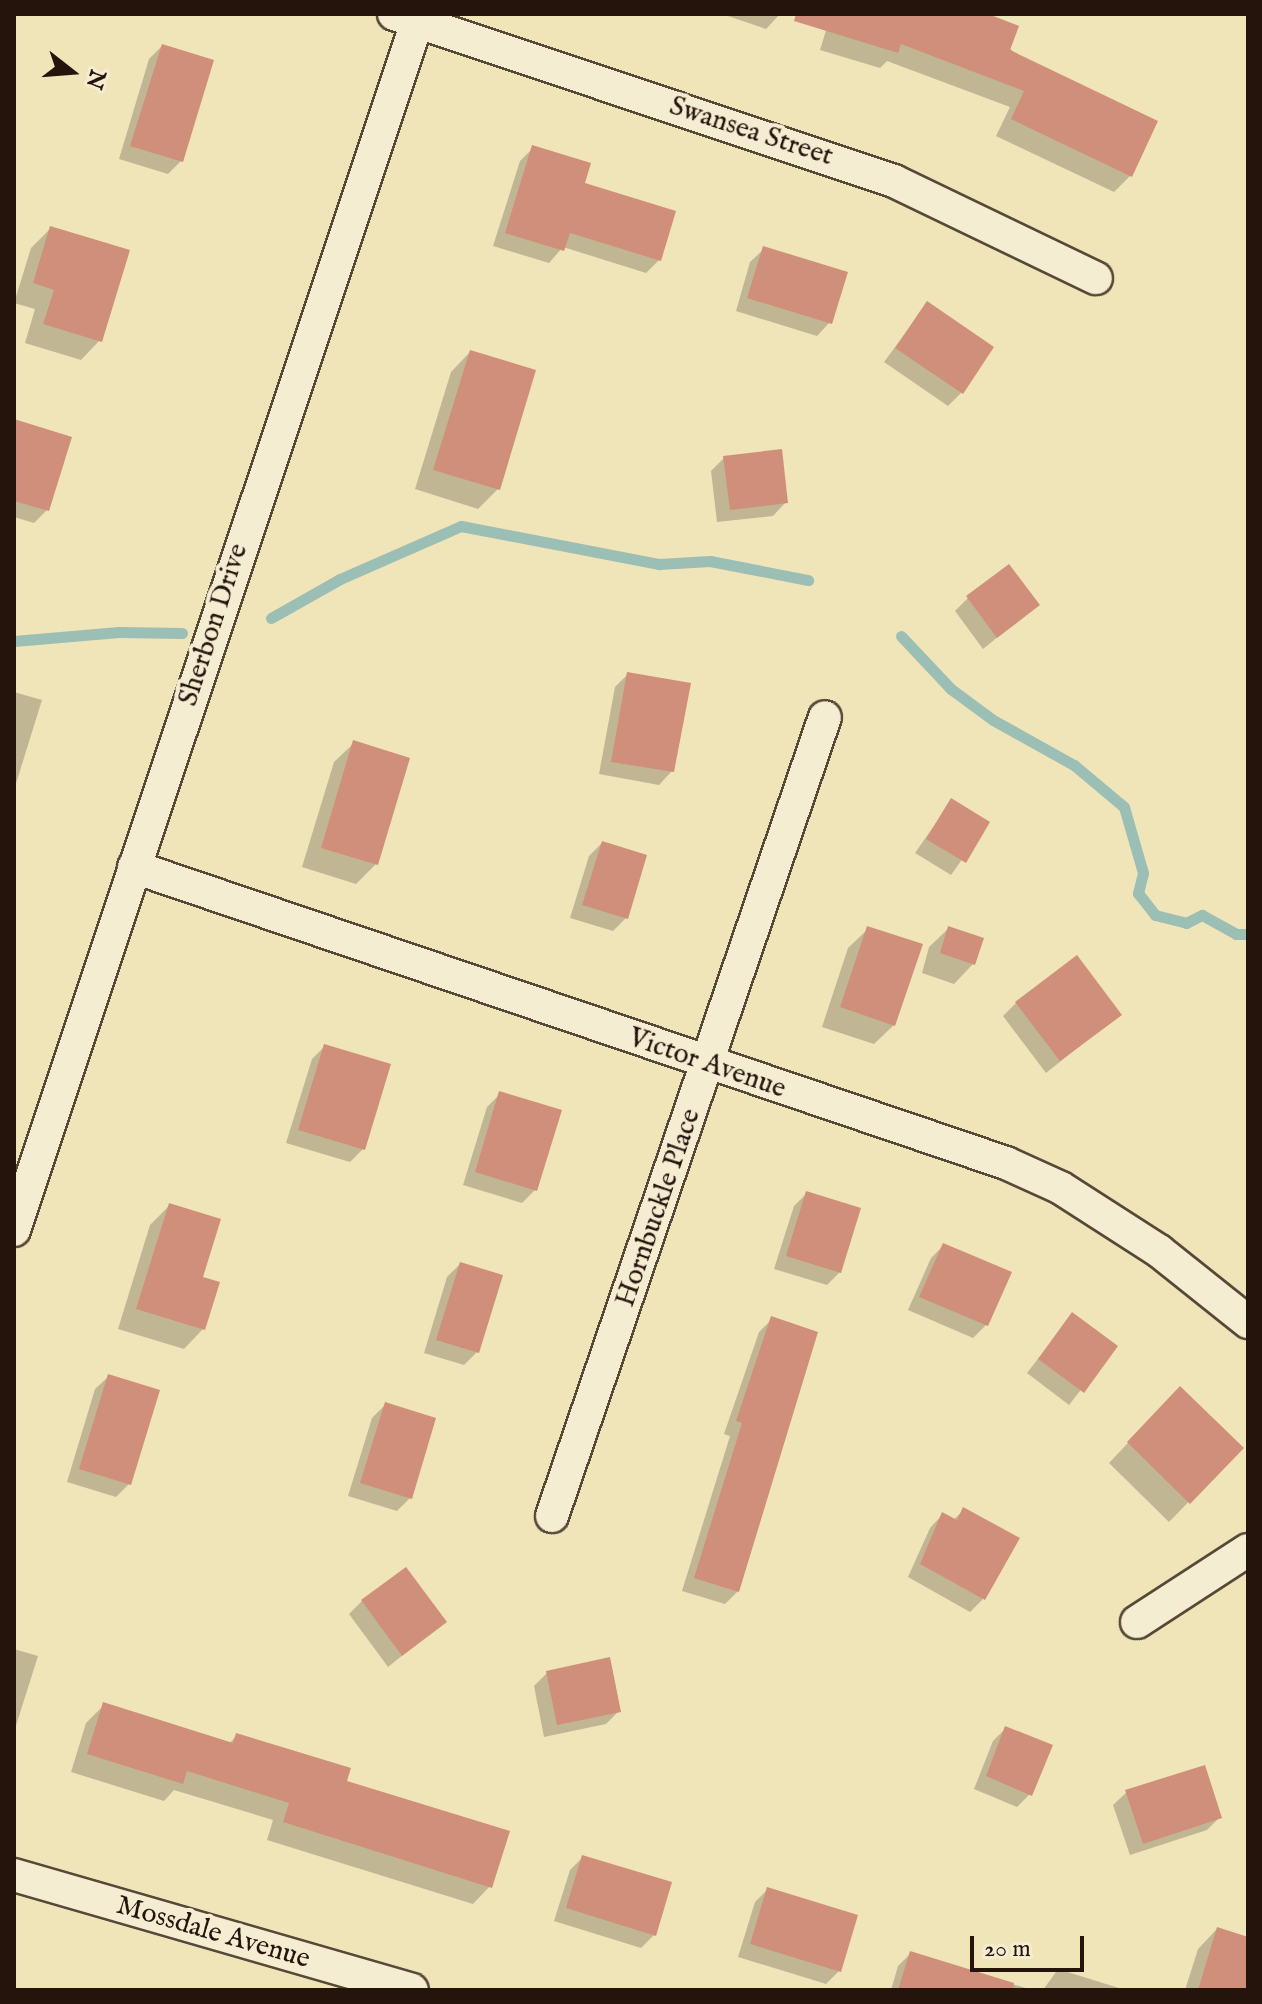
<!DOCTYPE html>
<style>
body{margin:0}
#map{position:relative;width:1262px;height:2004px;overflow:hidden;background:#f0e4b9;font-family:"IM FELL English",serif}
div>[style]{position:absolute}
.shadow>*{inset:0;background:#0003}
.stream>*{height:11px;margin:-5.5px;padding:0 5.5px;transform-origin:5.5px;border-radius:5.5px;background:#9bbeb5}
.building>*{inset:0;background:#d08f7b}
.roads{filter:drop-shadow(2px 0 #584837) drop-shadow(-2px 0 #584837) drop-shadow(0 2px #584837) drop-shadow(0 -2px #584837)}
.minor>*{height:32px;margin:-16px;padding:0 16px;transform-origin:16px;border-radius:16px;background:#f5edd2}
span{translate:-50% -50%;white-space:nowrap;text-align:center;line-height:1.15;-webkit-text-stroke:8px #f5edd2;paint-order:stroke}
.street-label{font-size:28px;color:#25140c}
.frame{position:absolute;inset:0;border:16px solid #25140c;pointer-events:none}
.north{position:absolute;left:32px;top:32px;width:80px;height:80px;-webkit-text-stroke:6px #f5edd2;paint-order:stroke;rotate:107deg;font-size:22px;font-weight:700;line-height:32px;text-align:center;color:#25140c}
.north::after{content:'';display:block;margin:auto;width:28px;height:36px;background:#25140c;clip-path:polygon(50% 0,100% 100%,50% 72%,0 100%)}
.scale{position:absolute;left:970px;top:1936px;width:114px;height:36px;box-sizing:border-box;border:4px solid #25140c;border-top:0;padding-left:10px;font-size:24px;line-height:28px;white-space:nowrap;color:#25140c;-webkit-text-stroke:6px #f5edd2;paint-order:stroke}
</style>
<div id="map">
<div class="shadow">
<i style="clip-path:polygon(722px 14px,780px 14px,766px 29px)"></i>
<i style="clip-path:polygon(831px 14px,978px 14px,1130px 176px,1114px 192px,996px 136px,1010px 107px,887px 61px,880px 68px,820px 50px)"></i>
<i style="clip-path:polygon(162px 46px,181px 161px,168px 174px,119px 159px,149px 59px)"></i>
<i style="clip-path:polygon(533px 148px,582px 185px,659px 260px,646px 273px,563px 247px,549px 263px,493px 246px,520px 161px)"></i>
<i style="clip-path:polygon(51px 228px,100px 340px,81px 360px,25px 343px,35px 309px,14px 303px,31px 248px)"></i>
<i style="clip-path:polygon(764px 249px,830px 322px,817px 336px,736px 311px,750px 262px)"></i>
<i style="clip-path:polygon(927px 304px,961px 393px,948px 406px,884px 362px)"></i>
<i style="clip-path:polygon(470px 352px,498px 489px,478px 509px,415px 489px,451px 372px)"></i>
<i style="clip-path:polygon(14px 421px,47px 510px,34px 523px,14px 517px)"></i>
<i style="clip-path:polygon(724px 458px,786px 502px,773px 516px,717px 522px,711px 471px)"></i>
<i style="clip-path:polygon(968px 598px,1037px 605px,983px 649px,955px 611px)"></i>
<i style="clip-path:polygon(628px 674px,672px 771px,659px 785px,599px 774px,615px 687px)"></i>
<i style="clip-path:polygon(14px 692px,42px 700px,14px 790px)"></i>
<i style="clip-path:polygon(354px 743px,376px 864px,356px 884px,302px 867px,334px 762px)"></i>
<i style="clip-path:polygon(952px 800px,988px 823px,951px 875px,915px 853px)"></i>
<i style="clip-path:polygon(602px 843px,626px 918px,613px 931px,570px 918px,589px 856px)"></i>
<i style="clip-path:polygon(949px 928px,973px 964px,954px 984px,922px 973px,929px 947px)"></i>
<i style="clip-path:polygon(868px 929px,894px 1025px,874px 1044px,822px 1027px,848px 948px)"></i>
<i style="clip-path:polygon(1016px 1003px,1119px 1015px,1046px 1073px,1003px 1016px)"></i>
<i style="clip-path:polygon(325px 1046px,363px 1149px,350px 1162px,286px 1143px,312px 1059px)"></i>
<i style="clip-path:polygon(500px 1094px,535px 1190px,522px 1203px,463px 1185px,487px 1107px)"></i>
<i style="clip-path:polygon(807px 1193px,840px 1272px,827px 1285px,774px 1269px,794px 1206px)"></i>
<i style="clip-path:polygon(169px 1206px,201px 1278px,203px 1329px,184px 1349px,118px 1329px,150px 1225px)"></i>
<i style="clip-path:polygon(944px 1245px,1009px 1273px,986px 1325px,973px 1338px,908px 1310px,931px 1258px)"></i>
<i style="clip-path:polygon(460px 1264px,477px 1352px,464px 1365px,424px 1353px,447px 1277px)"></i>
<i style="clip-path:polygon(1072px 1315px,1115px 1346px,1069px 1405px,1027px 1373px)"></i>
<i style="clip-path:polygon(772px 1319px,738px 1591px,725px 1604px,682px 1591px,730px 1436px,724px 1434px,759px 1332px)"></i>
<i style="clip-path:polygon(109px 1376px,129px 1484px,116px 1497px,67px 1482px,95px 1389px)"></i>
<i style="clip-path:polygon(385px 1405px,410px 1498px,397px 1511px,348px 1496px,372px 1418px)"></i>
<i style="clip-path:polygon(1161px 1408px,1241px 1448px,1169px 1522px,1109px 1463px)"></i>
<i style="clip-path:polygon(964px 1510px,983px 1599px,970px 1612px,908px 1577px,930px 1528px,943px 1514px,953px 1520px)"></i>
<i style="clip-path:polygon(362px 1601px,444px 1622px,388px 1667px,349px 1614px)"></i>
<i style="clip-path:polygon(14px 1649px,38px 1656px,14px 1732px)"></i>
<i style="clip-path:polygon(547px 1673px,619px 1711px,606px 1724px,544px 1737px,534px 1686px)"></i>
<i style="clip-path:polygon(104px 1705px,229px 1744px,237px 1735px,344px 1783px,490px 1886px,473px 1904px,267px 1840px,273px 1820px,174px 1790px,164px 1801px,71px 1772px,86px 1723px)"></i>
<i style="clip-path:polygon(1006px 1728px,1030px 1794px,1017px 1807px,974px 1789px,993px 1741px)"></i>
<i style="clip-path:polygon(1127px 1792px,1220px 1817px,1207px 1830px,1130px 1855px,1113px 1805px)"></i>
<i style="clip-path:polygon(583px 1857px,654px 1935px,641px 1948px,554px 1921px,570px 1870px)"></i>
<i style="clip-path:polygon(768px 1889px,839px 1971px,826px 1984px,738px 1957px,755px 1902px)"></i>
<i style="clip-path:polygon(1217px 1929px,1248px 1939px,1248px 1990px,1185px 1990px,1198px 1949px)"></i>
<i style="clip-path:polygon(911px 1953px,1032px 1990px,891px 1990px,898px 1966px)"></i>
<i style="clip-path:polygon(1058px 1969px,1122px 1989px,1121px 1990px,1043px 1990px)"></i>
</div>
<div class="stream">
<i style="left:271px;top:618px;width:79px;rotate:-29.5deg"></i>
<i style="left:340px;top:579px;width:132px;rotate:-23.7deg"></i>
<i style="left:461px;top:526px;width:202px;rotate:10.9deg"></i>
<i style="left:659px;top:564px;width:51px;rotate:-3.4deg"></i>
<i style="left:710px;top:561px;width:100px;rotate:11deg"></i>
<i style="left:901px;top:636px;width:73px;rotate:46.7deg"></i>
<i style="left:951px;top:689px;width:52px;rotate:36.4deg"></i>
<i style="left:993px;top:720px;width:93px;rotate:29.1deg"></i>
<i style="left:1074px;top:765px;width:65px;rotate:40deg"></i>
<i style="left:1124px;top:807px;width:69px;rotate:73.9deg"></i>
<i style="left:1143px;top:873px;width:21px;rotate:104deg"></i>
<i style="left:1138px;top:893px;width:28px;rotate:52deg"></i>
<i style="left:1155px;top:915px;width:32px;rotate:14deg"></i>
<i style="left:1186px;top:923px;width:18px;rotate:-27deg"></i>
<i style="left:1202px;top:915px;width:39px;rotate:29deg"></i>
<i style="left:1236px;top:934px;width:12px"></i>
<i style="left:14px;top:641px;width:105px;rotate:-4.9deg"></i>
<i style="left:119px;top:632px;width:63px;rotate:0.9deg"></i>
</div>
<div class="building">
<i style="clip-path:polygon(796px 14px,988px 14px,1019px 26px,1010px 50px,1158px 121px,1132px 177px,1011px 119px,1024px 91px,901px 44px,898px 53px,794px 21px)"></i>
<i style="clip-path:polygon(162px 44px,214px 60px,183px 162px,130px 146px)"></i>
<i style="clip-path:polygon(532px 145px,591px 163px,585px 183px,676px 211px,661px 261px,570px 233px,564px 251px,505px 233px)"></i>
<i style="clip-path:polygon(50px 226px,130px 250px,102px 342px,43px 324px,54px 290px,33px 283px)"></i>
<i style="clip-path:polygon(763px 246px,848px 272px,832px 324px,747px 298px)"></i>
<i style="clip-path:polygon(927px 301px,994px 347px,963px 394px,895px 348px)"></i>
<i style="clip-path:polygon(470px 350px,536px 370px,500px 490px,433px 470px)"></i>
<i style="clip-path:polygon(14px 419px,72px 437px,49px 511px,14px 501px)"></i>
<i style="clip-path:polygon(782px 449px,788px 503px,730px 510px,723px 456px)"></i>
<i style="clip-path:polygon(1009px 564px,1040px 605px,997px 638px,966px 596px)"></i>
<i style="clip-path:polygon(627px 672px,691px 683px,674px 772px,611px 762px)"></i>
<i style="clip-path:polygon(353px 740px,410px 758px,378px 865px,321px 848px)"></i>
<i style="clip-path:polygon(951px 798px,990px 822px,966px 863px,926px 839px)"></i>
<i style="clip-path:polygon(602px 841px,647px 855px,628px 919px,582px 905px)"></i>
<i style="clip-path:polygon(867px 926px,923px 944px,895px 1026px,840px 1007px)"></i>
<i style="clip-path:polygon(948px 926px,984px 938px,975px 965px,940px 953px)"></i>
<i style="clip-path:polygon(1077px 955px,1122px 1015px,1060px 1061px,1015px 1002px)"></i>
<i style="clip-path:polygon(324px 1044px,391px 1064px,365px 1150px,298px 1130px)"></i>
<i style="clip-path:polygon(499px 1091px,562px 1110px,537px 1191px,475px 1172px)"></i>
<i style="clip-path:polygon(806px 1191px,861px 1208px,841px 1273px,786px 1256px)"></i>
<i style="clip-path:polygon(169px 1203px,221px 1219px,203px 1277px,220px 1282px,205px 1330px,136px 1309px)"></i>
<i style="clip-path:polygon(943px 1243px,1012px 1272px,988px 1326px,919px 1297px)"></i>
<i style="clip-path:polygon(460px 1262px,503px 1275px,479px 1353px,436px 1340px)"></i>
<i style="clip-path:polygon(1072px 1312px,1118px 1346px,1084px 1393px,1038px 1359px)"></i>
<i style="clip-path:polygon(771px 1316px,818px 1332px,739px 1592px,694px 1578px,742px 1423px,736px 1421px)"></i>
<i style="clip-path:polygon(108px 1374px,160px 1390px,131px 1485px,79px 1469px)"></i>
<i style="clip-path:polygon(1180px 1386px,1244px 1448px,1190px 1504px,1127px 1442px)"></i>
<i style="clip-path:polygon(385px 1402px,436px 1418px,412px 1499px,360px 1483px)"></i>
<i style="clip-path:polygon(963px 1507px,1020px 1538px,985px 1600px,920px 1564px,942px 1512px,957px 1520px)"></i>
<i style="clip-path:polygon(406px 1567px,447px 1622px,402px 1656px,361px 1600px)"></i>
<i style="clip-path:polygon(610px 1657px,621px 1712px,557px 1725px,546px 1671px)"></i>
<i style="clip-path:polygon(103px 1702px,233px 1743px,236px 1733px,351px 1768px,347px 1781px,510px 1831px,492px 1888px,283px 1822px,289px 1803px,187px 1771px,183px 1784px,87px 1754px)"></i>
<i style="clip-path:polygon(1005px 1726px,1053px 1745px,1032px 1796px,986px 1776px)"></i>
<i style="clip-path:polygon(1205px 1765px,1222px 1818px,1143px 1844px,1125px 1790px)"></i>
<i style="clip-path:polygon(582px 1855px,672px 1882px,656px 1936px,566px 1908px)"></i>
<i style="clip-path:polygon(767px 1887px,858px 1915px,841px 1972px,750px 1944px)"></i>
<i style="clip-path:polygon(1217px 1927px,1248px 1937px,1248px 1990px,1198px 1990px)"></i>
<i style="clip-path:polygon(910px 1951px,1014px 1983px,1013px 1990px,898px 1990px)"></i>
</div>
<div class="roads">
<div class="minor">
<i style="left:394px;top:14px;width:527px;rotate:18.47deg"></i>
<i style="left:894px;top:181px;width:224px;rotate:25.7deg"></i>
<i style="left:134px;top:867px;width:921px;rotate:18.75deg"></i>
<i style="left:1006px;top:1163px;width:60px;rotate:24.4deg"></i>
<i style="left:1061px;top:1188px;width:117px;rotate:32.7deg"></i>
<i style="left:1159px;top:1251px;width:114px;rotate:38.6deg"></i>
<i style="left:14px;top:1230px;width:1273px;rotate:-71.55deg"></i>
<i style="left:552px;top:1516px;width:844px;rotate:-71.14deg"></i>
<i style="left:1137px;top:1622px;width:132px;rotate:-33deg"></i>
<i style="left:14px;top:1875px;width:414px;rotate:16.1deg"></i>
</div>
</div>
<div class="street-label">
<span style="left:751px;top:132px;rotate:18deg">Swansea Street</span>
<span style="left:214px;top:625px;rotate:-72deg">Sherbon Drive</span>
<span style="left:707px;top:1064px;rotate:19deg">Victor Avenue</span>
<span style="left:659px;top:1208px;rotate:-71deg">Hornbuckle Place</span>
<span style="left:213px;top:1933px;rotate:16deg">Mossdale Avenue</span>
</div>
<div class="frame"></div>
<div class="north">N</div>
<div class="scale">20 m</div>
</div>
